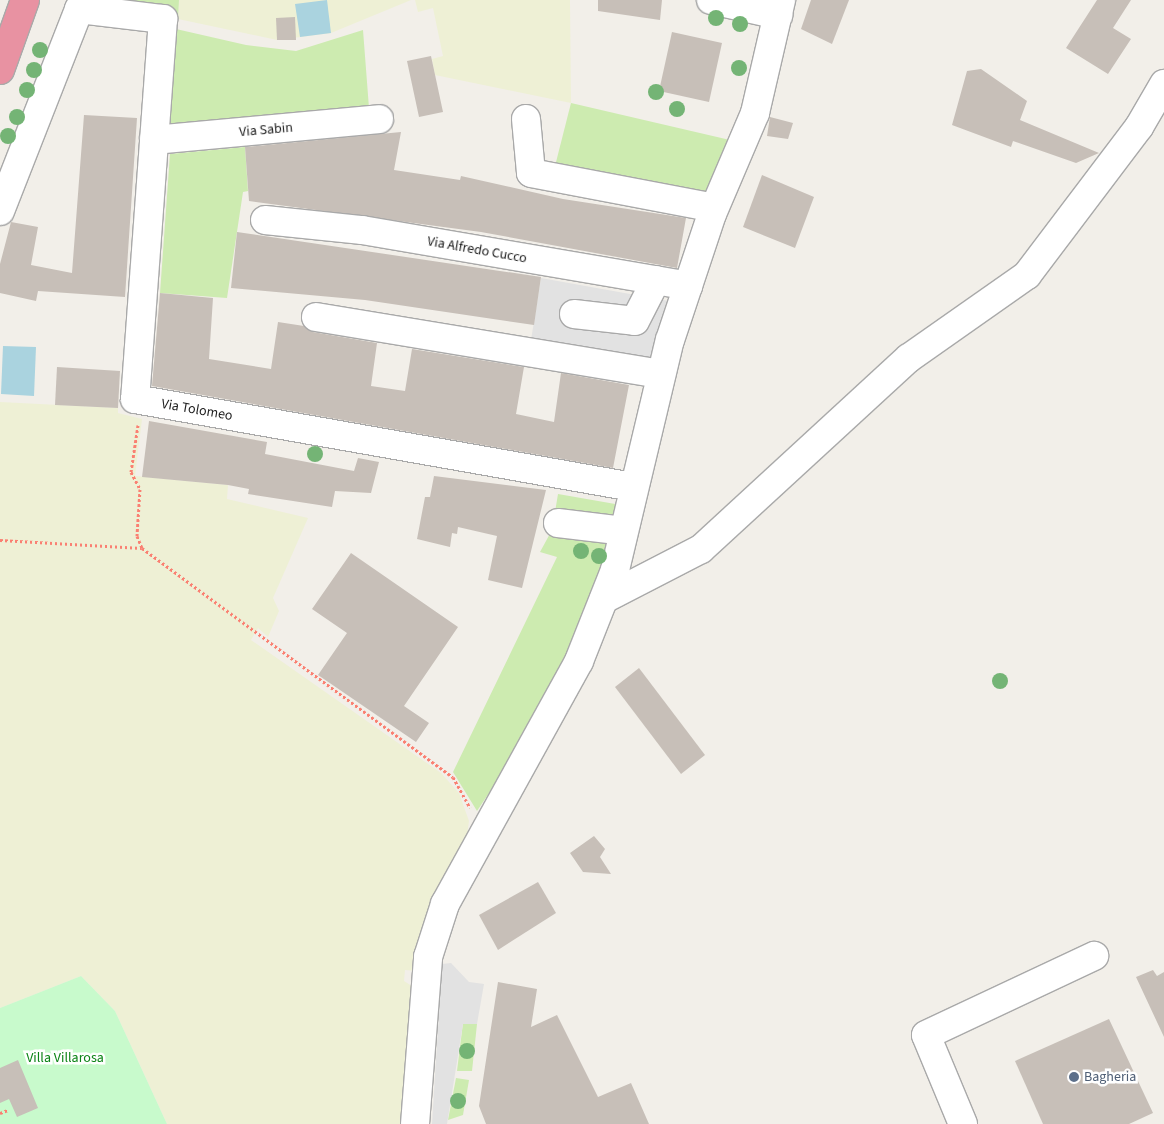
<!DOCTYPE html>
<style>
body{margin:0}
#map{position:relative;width:1164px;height:1124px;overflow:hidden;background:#f2efe9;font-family:"Source Sans 3",sans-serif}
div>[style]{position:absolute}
.farmland>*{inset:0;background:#eef0d5}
.grass>*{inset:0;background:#cdebb0}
.park>*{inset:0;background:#c8facc}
.parking>*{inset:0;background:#e2e2e2}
.water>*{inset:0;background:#aad3df}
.building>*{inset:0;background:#c7bfb8}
.path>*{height:3px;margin-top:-1.5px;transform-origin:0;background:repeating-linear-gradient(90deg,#fa8072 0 2.5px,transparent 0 5px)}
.roads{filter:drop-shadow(1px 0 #a9a9a9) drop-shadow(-1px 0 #a9a9a9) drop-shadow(0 1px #a9a9a9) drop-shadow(0 -1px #a9a9a9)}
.minor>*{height:28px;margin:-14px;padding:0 14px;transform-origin:14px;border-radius:14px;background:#fff}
.highway>*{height:28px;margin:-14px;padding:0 14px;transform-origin:14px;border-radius:14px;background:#e892a2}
.trees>*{width:16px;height:16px;margin:-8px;border-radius:50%;background:#74b475}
.dots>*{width:14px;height:14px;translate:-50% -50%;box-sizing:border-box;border:2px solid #fff;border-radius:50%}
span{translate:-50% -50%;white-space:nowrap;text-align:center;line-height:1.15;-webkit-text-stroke:5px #fff;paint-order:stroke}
.street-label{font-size:14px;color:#222}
.park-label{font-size:14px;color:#0c8416}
.service-label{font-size:14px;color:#4e5e75}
.left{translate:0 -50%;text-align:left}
</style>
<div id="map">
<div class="farmland">
<i style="clip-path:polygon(179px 0,411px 0,331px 33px,277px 40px,178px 19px)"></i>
<i style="clip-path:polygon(415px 0,570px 0,571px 103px,435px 75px,432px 59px,443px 56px,433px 8px,418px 12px)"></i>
<i style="clip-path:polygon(0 402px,118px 408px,118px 413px,142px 419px,135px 476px,228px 485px,227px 499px,308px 518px,273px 598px,279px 611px,268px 637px,258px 628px,251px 640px,441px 773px,459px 793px,469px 821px,467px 836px,423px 932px,417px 971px,405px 970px,404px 981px,415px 988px,406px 1124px,167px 1124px,115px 1011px,81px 976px,0 1008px)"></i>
</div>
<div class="grass">
<i style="clip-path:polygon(73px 0,179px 0,178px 19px,79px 6px)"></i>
<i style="clip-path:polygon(176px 29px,246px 45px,296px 51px,363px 30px,369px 108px,169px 126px)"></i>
<i style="clip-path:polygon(571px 103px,730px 140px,707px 199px,554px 170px)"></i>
<i style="clip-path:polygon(245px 147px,248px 191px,243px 192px,227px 298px,160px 293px,170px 154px)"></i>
<i style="clip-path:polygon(558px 494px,621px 505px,588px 622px,519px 748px,477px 811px,453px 772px,557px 557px,540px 552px,552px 530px)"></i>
<i style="clip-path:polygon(463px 1023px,477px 1024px,472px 1071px,457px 1071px)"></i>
<i style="clip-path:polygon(456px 1078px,469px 1080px,463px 1115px,448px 1120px)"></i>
</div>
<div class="park">
<i style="clip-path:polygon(81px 976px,115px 1011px,167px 1124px,0 1124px,0 1008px)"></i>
</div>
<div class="parking">
<i style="clip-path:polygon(541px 278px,669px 301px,650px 360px,531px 340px)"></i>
<i style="clip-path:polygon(451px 963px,469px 982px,484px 984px,477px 1024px,463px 1024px,447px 1124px,432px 1124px,442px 964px)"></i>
</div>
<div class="water">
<i style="clip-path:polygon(327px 0,331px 33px,300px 37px,295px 4px)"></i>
<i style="clip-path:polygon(3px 346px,36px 347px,34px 396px,1px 394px)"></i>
</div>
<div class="building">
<i style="clip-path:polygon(598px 0,662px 0,660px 20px,598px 11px)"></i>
<i style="clip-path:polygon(811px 0,849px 0,832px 44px,801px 29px)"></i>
<i style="clip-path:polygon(1097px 0,1131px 0,1113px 28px,1131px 39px,1108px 74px,1066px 48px)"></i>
<i style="clip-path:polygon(295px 17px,296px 40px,277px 40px,276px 18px)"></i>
<i style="clip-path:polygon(672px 32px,722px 43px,709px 102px,659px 91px)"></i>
<i style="clip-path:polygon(431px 56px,443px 112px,419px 117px,407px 61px)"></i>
<i style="clip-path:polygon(981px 69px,1027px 101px,1020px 120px,1099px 153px,1076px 163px,1013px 141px,1011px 147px,952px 125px,967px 71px)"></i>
<i style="clip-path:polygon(84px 115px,137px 118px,125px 297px,38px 291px,36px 301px,0 293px,0 264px,11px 222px,38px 227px,31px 265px,72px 273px)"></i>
<i style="clip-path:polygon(770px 117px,793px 123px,788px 139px,767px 136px)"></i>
<i style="clip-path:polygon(401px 132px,394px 170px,460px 180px,461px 176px,563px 199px,686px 218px,677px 268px,481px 232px,249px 201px,245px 147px)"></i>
<i style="clip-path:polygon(762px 175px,814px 197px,795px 248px,743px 227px)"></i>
<i style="clip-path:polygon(237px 232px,541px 277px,534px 325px,365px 300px,231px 288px)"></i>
<i style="clip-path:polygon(160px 293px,213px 298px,209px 359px,271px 369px,278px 322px,304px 326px,313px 332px,377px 343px,371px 386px,405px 391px,412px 349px,524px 367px,516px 414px,554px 422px,561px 373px,629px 385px,613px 468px,152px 386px)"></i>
<i style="clip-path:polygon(57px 367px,120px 371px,118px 408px,55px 405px)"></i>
<i style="clip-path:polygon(149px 421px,267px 442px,265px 454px,354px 471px,358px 458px,379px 462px,371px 493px,335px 491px,332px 507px,248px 494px,249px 489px,228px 485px,142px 477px)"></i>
<i style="clip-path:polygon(434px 476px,546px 490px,522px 588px,488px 580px,497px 536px,458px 527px,457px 534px,452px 533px,450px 547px,417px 539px,425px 497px,430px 497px)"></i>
<i style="clip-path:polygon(351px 553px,458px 627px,404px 706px,429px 723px,416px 742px,318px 675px,347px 633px,312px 609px)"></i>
<i style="clip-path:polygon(639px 668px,705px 755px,681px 774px,615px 687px)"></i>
<i style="clip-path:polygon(594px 836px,605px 849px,600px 857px,611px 874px,583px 872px,570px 853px)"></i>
<i style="clip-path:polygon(538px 882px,556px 913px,498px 950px,479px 915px)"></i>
<i style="clip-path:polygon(1153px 970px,1157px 976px,1164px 972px,1164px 1037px,1136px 977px)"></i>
<i style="clip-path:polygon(498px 982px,537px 989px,531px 1027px,557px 1015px,598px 1097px,631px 1083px,649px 1124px,486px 1124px,479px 1106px)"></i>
<i style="clip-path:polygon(1109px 1019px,1153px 1113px,1129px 1124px,1043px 1124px,1015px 1061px)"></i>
<i style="clip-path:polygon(18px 1060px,38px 1108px,17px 1117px,9px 1099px,0 1103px,0 1068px)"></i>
</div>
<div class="path">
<i style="left:138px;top:425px;width:48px;rotate:98.5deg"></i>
<i style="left:131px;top:472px;width:19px;rotate:62deg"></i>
<i style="left:140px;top:489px;width:47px;rotate:93.7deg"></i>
<i style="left:137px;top:536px;width:13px;rotate:67deg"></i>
<i style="left:142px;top:548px;width:386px;rotate:36.4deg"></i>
<i style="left:453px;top:777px;width:35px;rotate:61deg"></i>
<i style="left:0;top:540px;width:142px;rotate:3.2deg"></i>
<i style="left:0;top:1113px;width:9px;rotate:-21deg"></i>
</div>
<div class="roads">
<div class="minor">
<i style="left:711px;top:0;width:69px;rotate:12.6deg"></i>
<i style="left:526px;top:119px;width:54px;rotate:84.7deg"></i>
<i style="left:531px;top:173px;width:186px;rotate:10.8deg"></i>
<i style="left:154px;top:140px;width:226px;rotate:-5.3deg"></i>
<i style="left:0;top:211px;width:217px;rotate:-68.6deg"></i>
<i style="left:79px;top:9px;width:85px;rotate:6.8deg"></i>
<i style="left:163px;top:19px;width:381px;rotate:94.2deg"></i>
<i style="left:135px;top:399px;width:506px;rotate:10.02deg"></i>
<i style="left:265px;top:220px;width:98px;rotate:5.9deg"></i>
<i style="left:362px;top:230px;width:331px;rotate:9.7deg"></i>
<i style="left:574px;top:314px;width:61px;rotate:6.5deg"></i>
<i style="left:635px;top:321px;width:46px;rotate:-62.9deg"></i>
<i style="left:316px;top:317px;width:350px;rotate:9.4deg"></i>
<i style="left:558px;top:523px;width:66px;rotate:6.9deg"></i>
<i style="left:604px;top:599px;width:109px;rotate:-27.3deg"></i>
<i style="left:701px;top:549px;width:282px;rotate:-42.6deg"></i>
<i style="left:909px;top:358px;width:144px;rotate:-35.1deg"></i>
<i style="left:1027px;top:275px;width:186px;rotate:-52.9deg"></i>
<i style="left:1139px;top:127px;width:50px;rotate:-59.8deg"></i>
<i style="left:415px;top:1124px;width:168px;rotate:-85.5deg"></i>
<i style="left:428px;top:957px;width:56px;rotate:-72.2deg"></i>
<i style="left:445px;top:904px;width:277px;rotate:-61.1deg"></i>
<i style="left:579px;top:661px;width:98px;rotate:-68.4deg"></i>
<i style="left:615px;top:570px;width:236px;rotate:-76.6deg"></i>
<i style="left:670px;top:340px;width:133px;rotate:-71.6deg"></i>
<i style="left:712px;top:214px;width:110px;rotate:-66.9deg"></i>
<i style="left:755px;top:113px;width:116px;rotate:-77deg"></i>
<i style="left:963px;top:1124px;width:96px;rotate:-112.6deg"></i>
<i style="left:926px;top:1035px;width:186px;rotate:-25.2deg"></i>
</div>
<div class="highway">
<i style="left:0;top:70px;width:74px;rotate:-70.3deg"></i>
</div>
</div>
<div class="trees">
<i style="left:716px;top:18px"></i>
<i style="left:740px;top:24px"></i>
<i style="left:40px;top:50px"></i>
<i style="left:739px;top:68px"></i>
<i style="left:34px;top:70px"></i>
<i style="left:27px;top:90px"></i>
<i style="left:656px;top:92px"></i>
<i style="left:677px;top:109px"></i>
<i style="left:17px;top:117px"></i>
<i style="left:8px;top:136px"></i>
<i style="left:315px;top:454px"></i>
<i style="left:581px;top:551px"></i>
<i style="left:599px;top:556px"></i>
<i style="left:1000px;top:681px"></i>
<i style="left:467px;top:1051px"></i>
<i style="left:458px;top:1101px"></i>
</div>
<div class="dots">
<i style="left:1074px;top:1077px;background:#5c6f8a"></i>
</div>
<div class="street-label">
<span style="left:266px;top:130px;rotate:-5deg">Via Sabin</span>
<span style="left:477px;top:250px;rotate:10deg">Via Alfredo Cucco</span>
<span style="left:197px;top:410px;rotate:10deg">Via Tolomeo</span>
</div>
<div class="park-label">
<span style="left:65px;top:1058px">Villa Villarosa</span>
</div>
<div class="service-label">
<span class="left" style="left:1084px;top:1077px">Bagheria</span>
</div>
</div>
